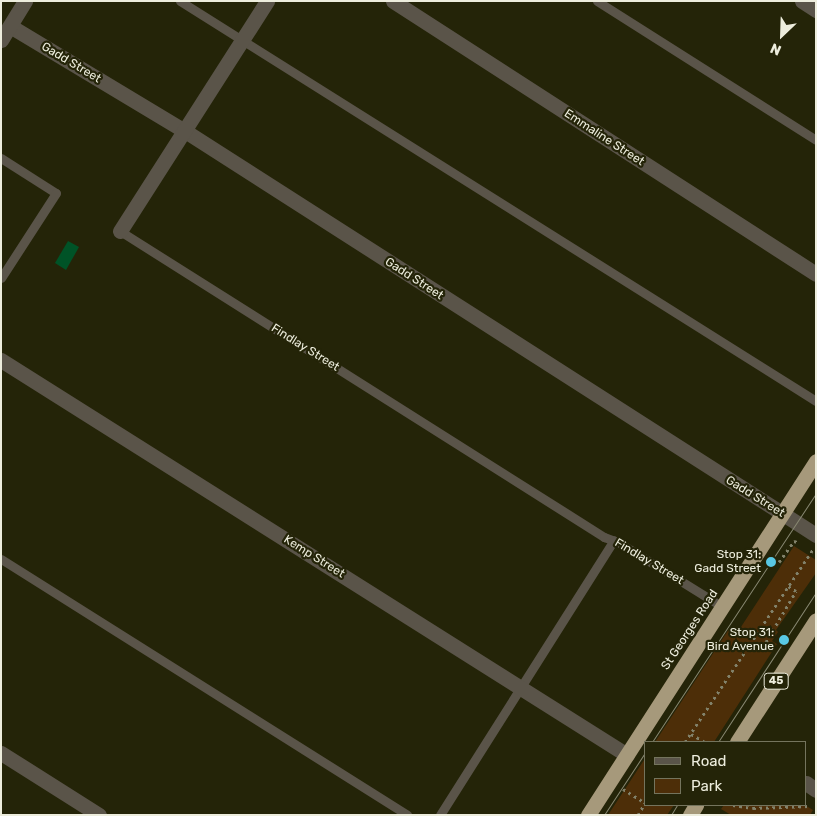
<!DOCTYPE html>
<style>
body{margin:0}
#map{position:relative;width:817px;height:816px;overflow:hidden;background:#242408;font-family:Rubik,sans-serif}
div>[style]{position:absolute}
.green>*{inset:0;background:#4d2e08}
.water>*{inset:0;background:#005327}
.path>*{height:3px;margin-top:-1.5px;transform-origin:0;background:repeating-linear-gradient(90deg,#82826b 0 2.5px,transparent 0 6.5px)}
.lane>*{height:9px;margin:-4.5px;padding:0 4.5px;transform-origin:4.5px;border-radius:4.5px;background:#5a5449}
.street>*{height:15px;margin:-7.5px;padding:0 7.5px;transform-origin:7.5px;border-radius:7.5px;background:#5a5449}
.highway>*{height:15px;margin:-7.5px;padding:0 7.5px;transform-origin:7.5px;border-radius:7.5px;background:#a6997b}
.tram>*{height:1px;margin:-0.5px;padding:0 0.5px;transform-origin:0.5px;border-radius:0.5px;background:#888872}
.dots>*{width:14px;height:14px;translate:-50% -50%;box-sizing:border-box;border:2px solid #242408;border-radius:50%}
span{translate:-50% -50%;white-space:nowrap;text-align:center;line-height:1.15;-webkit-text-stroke:4.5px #242408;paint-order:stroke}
.shield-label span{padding:1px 4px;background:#242408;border:1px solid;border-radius:4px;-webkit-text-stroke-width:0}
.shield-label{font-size:11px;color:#ededdd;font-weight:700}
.street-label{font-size:12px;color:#ededdd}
.poi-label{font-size:12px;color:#ededdd}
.right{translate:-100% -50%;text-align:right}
.frame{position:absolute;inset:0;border:2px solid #ededdd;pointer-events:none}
.legend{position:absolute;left:644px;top:741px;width:162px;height:65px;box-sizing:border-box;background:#242408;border:1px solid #74745d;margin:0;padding:6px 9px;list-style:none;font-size:15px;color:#ededdd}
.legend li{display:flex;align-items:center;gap:10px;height:25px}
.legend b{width:25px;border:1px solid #74745d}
.north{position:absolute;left:757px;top:10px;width:50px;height:50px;-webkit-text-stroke:4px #242408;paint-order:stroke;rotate:204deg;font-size:14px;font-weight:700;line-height:20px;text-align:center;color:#ededdd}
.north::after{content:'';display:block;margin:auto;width:18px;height:22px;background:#ededdd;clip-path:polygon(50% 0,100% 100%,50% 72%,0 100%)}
</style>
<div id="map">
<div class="green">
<i style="clip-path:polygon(794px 546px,816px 560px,816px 573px,776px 630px,778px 632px,772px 641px,777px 644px,714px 742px,655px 742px,729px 629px,737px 633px)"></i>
<i style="clip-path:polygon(646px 757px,646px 805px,674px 805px,667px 815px,608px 815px)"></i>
<i style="clip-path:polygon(724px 805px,805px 805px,813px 810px,810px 815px,731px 815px,721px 809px)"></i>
</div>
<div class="water">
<i style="clip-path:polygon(68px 241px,79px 247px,66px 270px,55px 263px)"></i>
</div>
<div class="path">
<i style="left:779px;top:562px;width:26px;rotate:-54deg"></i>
<i style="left:794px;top:541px;width:3px;rotate:18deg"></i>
<i style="left:766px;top:642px;width:59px;rotate:-59.5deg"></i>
<i style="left:796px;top:591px;width:9px;rotate:-148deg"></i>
<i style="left:772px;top:647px;width:4px;rotate:-63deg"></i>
<i style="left:691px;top:734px;width:16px;rotate:30deg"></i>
<i style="left:685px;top:742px;width:232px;rotate:-56.4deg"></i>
<i style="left:623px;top:789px;width:26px;rotate:32deg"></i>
<i style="left:733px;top:805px;width:20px;rotate:9deg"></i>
<i style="left:753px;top:808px;width:56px;rotate:-2deg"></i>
<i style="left:638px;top:815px;width:14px;rotate:-60deg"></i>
</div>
<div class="lane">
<i style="left:180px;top:1px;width:751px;rotate:32.17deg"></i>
<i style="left:597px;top:1px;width:259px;rotate:32.4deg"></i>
<i style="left:1px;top:158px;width:65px;rotate:32.5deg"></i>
<i style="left:56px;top:193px;width:101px;rotate:122.9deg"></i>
<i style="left:120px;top:231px;width:573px;rotate:32.3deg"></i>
<i style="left:604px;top:537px;width:15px;rotate:20deg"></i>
<i style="left:618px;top:542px;width:123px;rotate:31.8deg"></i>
<i style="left:1px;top:559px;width:480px;rotate:32.2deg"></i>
<i style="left:440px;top:815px;width:325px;rotate:-57.7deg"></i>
</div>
<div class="street">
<i style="left:393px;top:1px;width:503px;rotate:32.84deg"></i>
<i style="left:802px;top:1px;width:17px;rotate:33deg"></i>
<i style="left:10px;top:26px;width:204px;rotate:31deg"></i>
<i style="left:185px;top:131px;width:749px;rotate:32.63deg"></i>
<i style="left:1px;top:40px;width:46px;rotate:-58.4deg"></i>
<i style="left:120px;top:231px;width:273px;rotate:-57.4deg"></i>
<i style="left:1px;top:360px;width:740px;rotate:32.25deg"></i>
<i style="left:1px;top:753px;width:116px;rotate:32.3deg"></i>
<i style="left:806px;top:783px;width:12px;rotate:35deg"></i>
</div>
<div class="highway">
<i style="left:737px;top:742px;width:145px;rotate:-57.1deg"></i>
<i style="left:588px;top:815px;width:421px;rotate:-57.2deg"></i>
<i style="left:690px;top:815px;width:12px;rotate:-59deg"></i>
</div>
<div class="tram">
<i style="left:652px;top:742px;width:298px;rotate:-56.6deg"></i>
<i style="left:718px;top:742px;width:179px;rotate:-56.8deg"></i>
<i style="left:604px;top:815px;width:77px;rotate:-56.7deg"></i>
<i style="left:671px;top:815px;width:12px;rotate:-59deg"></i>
</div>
<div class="dots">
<i style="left:771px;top:562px;background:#59c8e4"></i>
<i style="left:784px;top:640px;background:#59c8e4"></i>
</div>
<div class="shield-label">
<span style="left:776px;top:681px">45</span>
</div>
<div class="street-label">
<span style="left:71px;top:63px;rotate:31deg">Gadd Street</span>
<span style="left:604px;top:138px;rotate:33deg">Emmaline Street</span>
<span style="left:414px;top:279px;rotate:33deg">Gadd Street</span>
<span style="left:305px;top:348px;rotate:32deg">Findlay Street</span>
<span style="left:755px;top:497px;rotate:32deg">Gadd Street</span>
<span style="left:314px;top:557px;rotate:32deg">Kemp Street</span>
<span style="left:649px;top:562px;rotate:31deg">Findlay Street</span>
<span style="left:690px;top:630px;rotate:-57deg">St Georges Road</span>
</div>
<div class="poi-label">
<span class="right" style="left:761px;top:562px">Stop 31:<br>Gadd Street</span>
<span class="right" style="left:774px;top:640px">Stop 31:<br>Bird Avenue</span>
</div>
<div class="frame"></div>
<ul class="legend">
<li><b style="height:6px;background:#5a5449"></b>Road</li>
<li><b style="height:14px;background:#4d2e08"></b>Park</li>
</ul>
<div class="north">N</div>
</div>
